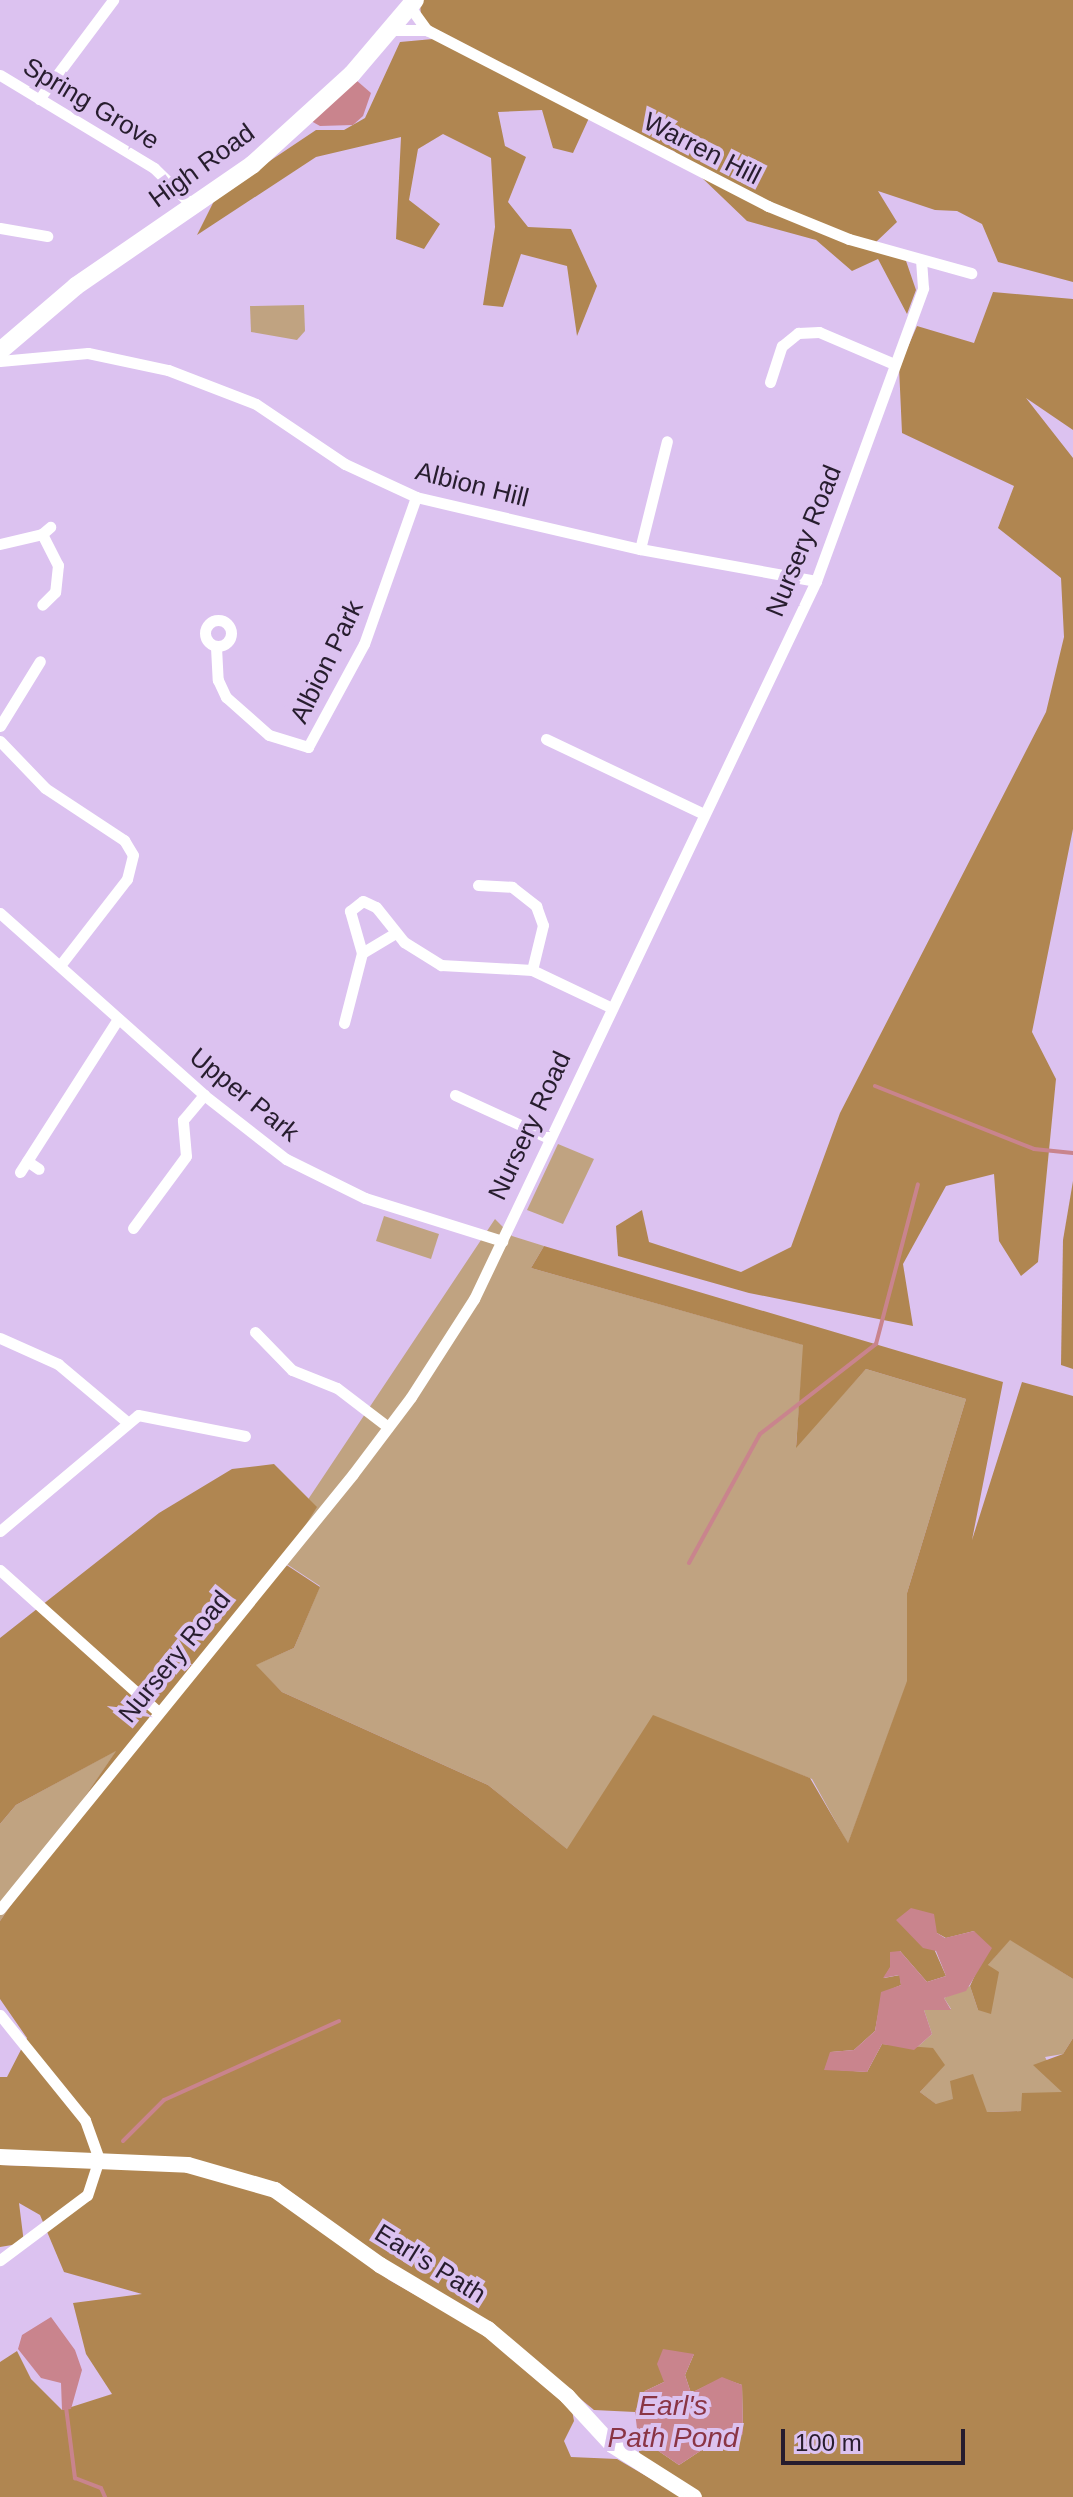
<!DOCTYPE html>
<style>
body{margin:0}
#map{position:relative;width:1073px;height:2497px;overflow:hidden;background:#dcc2f0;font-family:Arial,sans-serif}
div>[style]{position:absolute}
.green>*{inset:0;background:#c0a381}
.forest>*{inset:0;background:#b08651}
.water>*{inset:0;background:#c9848d}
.stream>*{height:4px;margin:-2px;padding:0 2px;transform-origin:2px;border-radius:2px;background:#c9848d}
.street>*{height:11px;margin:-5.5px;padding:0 5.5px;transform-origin:5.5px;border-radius:5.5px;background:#fff}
.street>.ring{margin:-5.5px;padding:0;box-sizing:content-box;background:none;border:11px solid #fff;border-radius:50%}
.secondary>*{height:16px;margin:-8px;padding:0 8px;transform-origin:8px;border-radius:8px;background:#fff}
.primary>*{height:18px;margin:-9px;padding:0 9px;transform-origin:9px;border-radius:9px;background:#fff}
span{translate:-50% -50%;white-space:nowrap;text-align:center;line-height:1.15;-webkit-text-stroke:8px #dcc2f0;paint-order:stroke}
.street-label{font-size:26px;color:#271d2e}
.water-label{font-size:28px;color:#8a3545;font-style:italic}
.scale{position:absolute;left:781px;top:2429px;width:184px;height:36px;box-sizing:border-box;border:4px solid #271d2e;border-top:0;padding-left:10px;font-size:24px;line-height:28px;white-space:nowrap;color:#271d2e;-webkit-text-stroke:6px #dcc2f0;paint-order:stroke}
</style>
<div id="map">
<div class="green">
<i style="clip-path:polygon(304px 305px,305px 331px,297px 340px,251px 332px,250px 306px)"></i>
<i style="clip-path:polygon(558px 1144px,594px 1159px,563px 1224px,527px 1210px)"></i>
<i style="clip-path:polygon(384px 1216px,439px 1234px,431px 1259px,376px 1241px)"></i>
<i style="clip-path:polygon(495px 1219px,512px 1236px,544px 1246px,531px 1268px,804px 1345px,796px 1446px,866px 1369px,966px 1399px,907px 1593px,908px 1680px,848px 1844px,812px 1779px,654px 1717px,568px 1850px,488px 1785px,282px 1692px,255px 1665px,294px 1648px,320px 1586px,282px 1561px,305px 1504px)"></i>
<i style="clip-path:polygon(117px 1750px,0 1921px,0 1824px,16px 1805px)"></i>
<i style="clip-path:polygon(1010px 1939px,1073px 1979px,1073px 2038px,1063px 2054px,1045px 2057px,1064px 2092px,1021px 2111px,987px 2112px,953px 2100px,937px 2105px,920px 2092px,944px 2065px,914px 2050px,932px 2034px,924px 2010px,951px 2009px,944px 1998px,970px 1986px,978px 2010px,987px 1966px)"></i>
</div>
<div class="forest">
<i style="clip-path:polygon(420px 0,1073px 0,1073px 282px,998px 262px,982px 224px,957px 211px,935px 210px,878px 191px,897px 222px,876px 242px,904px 255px,916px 290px,907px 314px,878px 259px,852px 271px,816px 240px,747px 221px,674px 151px,589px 118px,573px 153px,553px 148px,542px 110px,498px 112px,505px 146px,526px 157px,508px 202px,528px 227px,571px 229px,597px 286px,577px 336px,567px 266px,521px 254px,503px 307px,483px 305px,495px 227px,491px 158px,443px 134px,418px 149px,409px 200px,440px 224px,424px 249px,396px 239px,401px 137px,316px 157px,197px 235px,216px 197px,316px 130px,344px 130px,365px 118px,400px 42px,433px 39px,421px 18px)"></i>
<i style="clip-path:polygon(993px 292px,1073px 299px,1073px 430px,1026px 398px,1073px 458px,1073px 829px,1032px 1032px,1056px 1079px,1038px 1262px,1021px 1276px,999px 1241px,994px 1174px,946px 1186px,903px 1264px,913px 1326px,749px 1293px,618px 1256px,616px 1226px,642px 1210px,649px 1242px,741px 1272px,791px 1247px,840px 1113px,1046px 712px,1064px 637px,1061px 578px,998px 528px,1014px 486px,902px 433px,899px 367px,917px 326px,974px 343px)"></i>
<i style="clip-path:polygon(1073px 1181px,1073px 1369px,1061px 1365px,1063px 1240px)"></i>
<i style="clip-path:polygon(544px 1246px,1003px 1382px,972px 1540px,1022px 1382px,1073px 1396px,1073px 1979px,1010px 1940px,988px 1965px,999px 1972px,991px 2014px,978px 2010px,970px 1986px,981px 1962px,974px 1931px,946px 1938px,937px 1933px,935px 1951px,946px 1976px,927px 1982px,900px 1951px,884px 1978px,900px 1975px,901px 1985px,882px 1993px,875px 2031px,854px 2050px,831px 2052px,825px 2069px,867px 2072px,882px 2044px,933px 2048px,945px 2065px,920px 2092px,936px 2104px,953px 2099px,950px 2081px,973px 2074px,987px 2112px,1021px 2111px,1022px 2093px,1062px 2092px,1033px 2065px,1063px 2054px,1073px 2038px,1073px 2497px,700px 2497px,640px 2455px,638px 2448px,638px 2437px,679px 2465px,714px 2442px,743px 2434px,742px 2385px,722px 2378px,691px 2393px,685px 2375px,694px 2354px,664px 2382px,645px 2391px,635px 2412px,594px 2410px,493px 2327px,428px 2291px,288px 2190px,197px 2161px,0 2151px,0 2077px,7px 2077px,27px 2038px,0 1999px,0 1921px,116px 1751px,16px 1805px,0 1824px,0 1638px,159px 1513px,232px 1469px,274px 1464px,317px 1507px,282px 1562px,320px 1587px,294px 1648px,256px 1665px,282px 1692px,488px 1785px,567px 1849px,653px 1715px,810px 1778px,848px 1843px,907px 1681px,907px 1593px,966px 1399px,866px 1369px,796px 1448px,803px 1345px,531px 1268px)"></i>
<i style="clip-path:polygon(0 2165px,207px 2172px,278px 2196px,389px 2280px,479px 2331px,572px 2410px,574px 2421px,564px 2441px,571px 2457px,617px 2459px,682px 2497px,0 2497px,0 2362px,17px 2351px,31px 2379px,62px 2410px,112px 2394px,86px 2354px,73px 2303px,142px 2294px,64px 2272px,40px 2215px,19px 2203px,24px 2243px,0 2247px)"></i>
</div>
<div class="water">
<i style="clip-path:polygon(356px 80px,371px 93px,363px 116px,353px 125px,320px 126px,311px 121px)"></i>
<i style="clip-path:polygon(911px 1908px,934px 1914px,937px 1933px,945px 1938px,974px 1931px,992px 1948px,966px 1991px,944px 1998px,951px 2010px,924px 2010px,932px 2034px,914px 2050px,882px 2044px,867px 2072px,824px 2070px,830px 2052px,854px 2050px,875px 2031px,881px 1992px,901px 1985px,899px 1975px,883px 1978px,890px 1967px,890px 1952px,900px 1951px,927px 1982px,946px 1976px,936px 1951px,923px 1948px,896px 1920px)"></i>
<i style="clip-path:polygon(51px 2317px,75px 2350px,82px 2370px,71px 2409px,62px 2410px,61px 2383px,41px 2378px,18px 2349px,22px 2335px)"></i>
<i style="clip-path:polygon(663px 2349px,694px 2354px,685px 2375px,691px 2393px,722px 2377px,742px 2385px,743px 2434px,714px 2442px,679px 2465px,638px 2437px,635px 2412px,645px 2391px,664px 2382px,657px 2364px)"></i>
</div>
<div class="stream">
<i style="left:875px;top:1086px;width:171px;rotate:21.6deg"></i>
<i style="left:1034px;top:1149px;width:39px;rotate:6deg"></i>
<i style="left:689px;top:1563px;width:147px;rotate:-61.2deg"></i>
<i style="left:760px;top:1434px;width:147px;rotate:-37.8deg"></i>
<i style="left:876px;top:1344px;width:165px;rotate:-75.3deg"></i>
<i style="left:123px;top:2141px;width:58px;rotate:-45deg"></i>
<i style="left:164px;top:2100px;width:192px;rotate:-24.3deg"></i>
<i style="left:66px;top:2407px;width:72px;rotate:82.8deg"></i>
<i style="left:75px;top:2478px;width:28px;rotate:21deg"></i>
<i style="left:101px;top:2488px;width:10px;rotate:66deg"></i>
</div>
<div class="street">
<i style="left:410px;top:7px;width:29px;rotate:54deg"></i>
<i style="left:391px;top:30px;width:36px"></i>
<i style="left:427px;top:30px;width:384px;rotate:27.3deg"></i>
<i style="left:768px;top:206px;width:87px;rotate:22.2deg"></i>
<i style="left:849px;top:239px;width:127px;rotate:15.6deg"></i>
<i style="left:0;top:75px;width:180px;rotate:31.1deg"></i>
<i style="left:154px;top:168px;width:54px;rotate:44.3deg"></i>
<i style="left:39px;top:99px;width:124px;rotate:-53.2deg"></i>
<i style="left:0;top:228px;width:48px;rotate:9.7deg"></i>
<i style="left:0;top:361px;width:88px;rotate:-5.2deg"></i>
<i style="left:88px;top:353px;width:82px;rotate:12deg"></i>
<i style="left:168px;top:370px;width:94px;rotate:21.1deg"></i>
<i style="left:256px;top:404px;width:107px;rotate:34deg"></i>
<i style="left:345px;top:464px;width:78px;rotate:24.9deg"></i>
<i style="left:416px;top:497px;width:230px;rotate:13.1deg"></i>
<i style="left:640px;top:549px;width:179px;rotate:10.3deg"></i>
<i style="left:770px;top:382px;width:38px;rotate:-72deg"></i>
<i style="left:782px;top:346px;width:21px;rotate:-39deg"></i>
<i style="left:798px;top:333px;width:21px;rotate:-3deg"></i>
<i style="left:819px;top:332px;width:82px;rotate:23.1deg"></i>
<i style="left:42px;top:534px;width:35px;rotate:63deg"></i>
<i style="left:58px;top:565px;width:27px;rotate:96deg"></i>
<i style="left:55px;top:592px;width:18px;rotate:135deg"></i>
<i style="left:0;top:544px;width:43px;rotate:-13.4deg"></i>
<i style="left:42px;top:534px;width:11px;rotate:-41deg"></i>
<i style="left:640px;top:549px;width:111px;rotate:-76deg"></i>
<i class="ring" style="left:205px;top:620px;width:15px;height:15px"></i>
<i style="left:216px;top:647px;width:33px;rotate:87deg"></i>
<i style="left:218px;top:680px;width:19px;rotate:65deg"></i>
<i style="left:226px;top:697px;width:57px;rotate:41.5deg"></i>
<i style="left:269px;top:735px;width:41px;rotate:17.1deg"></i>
<i style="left:308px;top:747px;width:117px;rotate:-61.5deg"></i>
<i style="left:364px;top:644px;width:156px;rotate:-70.5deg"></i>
<i style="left:0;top:726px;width:76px;rotate:-58.4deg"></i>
<i style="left:546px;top:739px;width:173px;rotate:25.4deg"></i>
<i style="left:0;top:741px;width:65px;rotate:46.2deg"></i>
<i style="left:45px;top:788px;width:95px;rotate:33.4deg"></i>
<i style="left:124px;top:840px;width:17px;rotate:59deg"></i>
<i style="left:133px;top:855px;width:25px;rotate:104deg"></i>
<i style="left:127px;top:879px;width:108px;rotate:127.8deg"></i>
<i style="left:478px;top:885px;width:34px;rotate:3deg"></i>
<i style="left:512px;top:887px;width:31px;rotate:38deg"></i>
<i style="left:536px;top:906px;width:20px;rotate:70deg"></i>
<i style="left:543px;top:925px;width:46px;rotate:103.7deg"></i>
<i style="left:0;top:913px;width:273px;rotate:41.7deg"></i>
<i style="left:204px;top:1095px;width:104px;rotate:38deg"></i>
<i style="left:286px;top:1159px;width:88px;rotate:26.3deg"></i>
<i style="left:365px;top:1198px;width:144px;rotate:17.4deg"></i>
<i style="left:362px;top:953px;width:39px;rotate:-31deg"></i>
<i style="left:344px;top:1023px;width:72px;rotate:-75.6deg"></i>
<i style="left:362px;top:953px;width:44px;rotate:-105.9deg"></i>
<i style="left:350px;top:911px;width:16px;rotate:-38deg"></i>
<i style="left:363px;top:901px;width:14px;rotate:25deg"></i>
<i style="left:376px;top:907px;width:45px;rotate:51.3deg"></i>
<i style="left:404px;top:942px;width:44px;rotate:31.9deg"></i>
<i style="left:441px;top:965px;width:91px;rotate:3.1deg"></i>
<i style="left:532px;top:970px;width:86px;rotate:25.4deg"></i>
<i style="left:455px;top:1095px;width:103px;rotate:24.6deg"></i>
<i style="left:27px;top:1161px;width:14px;rotate:34deg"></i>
<i style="left:20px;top:1172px;width:182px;rotate:-57.4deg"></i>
<i style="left:133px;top:1228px;width:89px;rotate:-53.6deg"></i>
<i style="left:186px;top:1156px;width:36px;rotate:-95deg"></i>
<i style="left:183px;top:1120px;width:33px;rotate:-50deg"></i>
<i style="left:255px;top:1332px;width:53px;rotate:45.8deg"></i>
<i style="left:292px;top:1370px;width:48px;rotate:21.8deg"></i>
<i style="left:337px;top:1388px;width:64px;rotate:37.4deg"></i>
<i style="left:0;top:1338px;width:64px;rotate:24.1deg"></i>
<i style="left:58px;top:1364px;width:89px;rotate:40deg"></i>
<i style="left:0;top:1531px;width:180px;rotate:-40deg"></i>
<i style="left:138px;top:1415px;width:109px;rotate:11.1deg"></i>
<i style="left:0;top:1570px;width:211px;rotate:41.9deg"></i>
<i style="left:0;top:1909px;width:560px;rotate:-50.94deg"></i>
<i style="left:353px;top:1474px;width:96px;rotate:-53deg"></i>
<i style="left:411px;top:1397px;width:117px;rotate:-57.3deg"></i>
<i style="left:474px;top:1299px;width:795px;rotate:-64.53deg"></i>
<i style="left:816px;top:581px;width:312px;rotate:-69.9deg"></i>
<i style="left:923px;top:288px;width:26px;rotate:-94deg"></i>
<i style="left:0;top:2015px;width:135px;rotate:51deg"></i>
<i style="left:85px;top:2120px;width:41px;rotate:70.3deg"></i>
<i style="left:99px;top:2159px;width:38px;rotate:108deg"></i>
<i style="left:87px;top:2195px;width:109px;rotate:143.2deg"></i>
</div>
<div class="secondary">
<i style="left:0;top:2157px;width:188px;rotate:2.4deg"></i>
<i style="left:188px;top:2165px;width:91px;rotate:16deg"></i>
<i style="left:275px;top:2190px;width:129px;rotate:35.5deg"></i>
<i style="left:380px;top:2265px;width:126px;rotate:30.7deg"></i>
<i style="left:488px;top:2329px;width:104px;rotate:40.3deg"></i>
<i style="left:567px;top:2396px;width:67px;rotate:47.4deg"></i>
<i style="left:612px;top:2445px;width:97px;rotate:32.4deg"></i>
</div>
<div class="primary">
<i style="left:0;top:351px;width:100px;rotate:-40.5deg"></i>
<i style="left:76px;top:286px;width:214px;rotate:-34.5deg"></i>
<i style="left:252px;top:165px;width:135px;rotate:-42.3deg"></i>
<i style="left:352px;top:74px;width:97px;rotate:-49.6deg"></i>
</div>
<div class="street-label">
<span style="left:91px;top:104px;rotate:31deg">Spring Grove</span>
<span style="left:702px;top:149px;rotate:27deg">Warren Hill</span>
<span style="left:202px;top:166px;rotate:-36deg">High Road</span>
<span style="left:472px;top:485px;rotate:14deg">Albion Hill</span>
<span style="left:804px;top:541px;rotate:-68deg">Nursery Road</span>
<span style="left:327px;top:662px;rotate:-64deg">Albion Park</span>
<span style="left:244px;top:1095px;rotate:39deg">Upper Park</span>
<span style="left:530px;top:1126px;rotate:-65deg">Nursery Road</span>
<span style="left:175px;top:1657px;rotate:-51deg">Nursery Road</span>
<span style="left:430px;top:2264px;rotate:32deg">Earl's Path</span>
</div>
<div class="water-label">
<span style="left:673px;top:2422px">Earl's<br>Path Pond</span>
</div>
<div class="scale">100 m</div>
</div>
